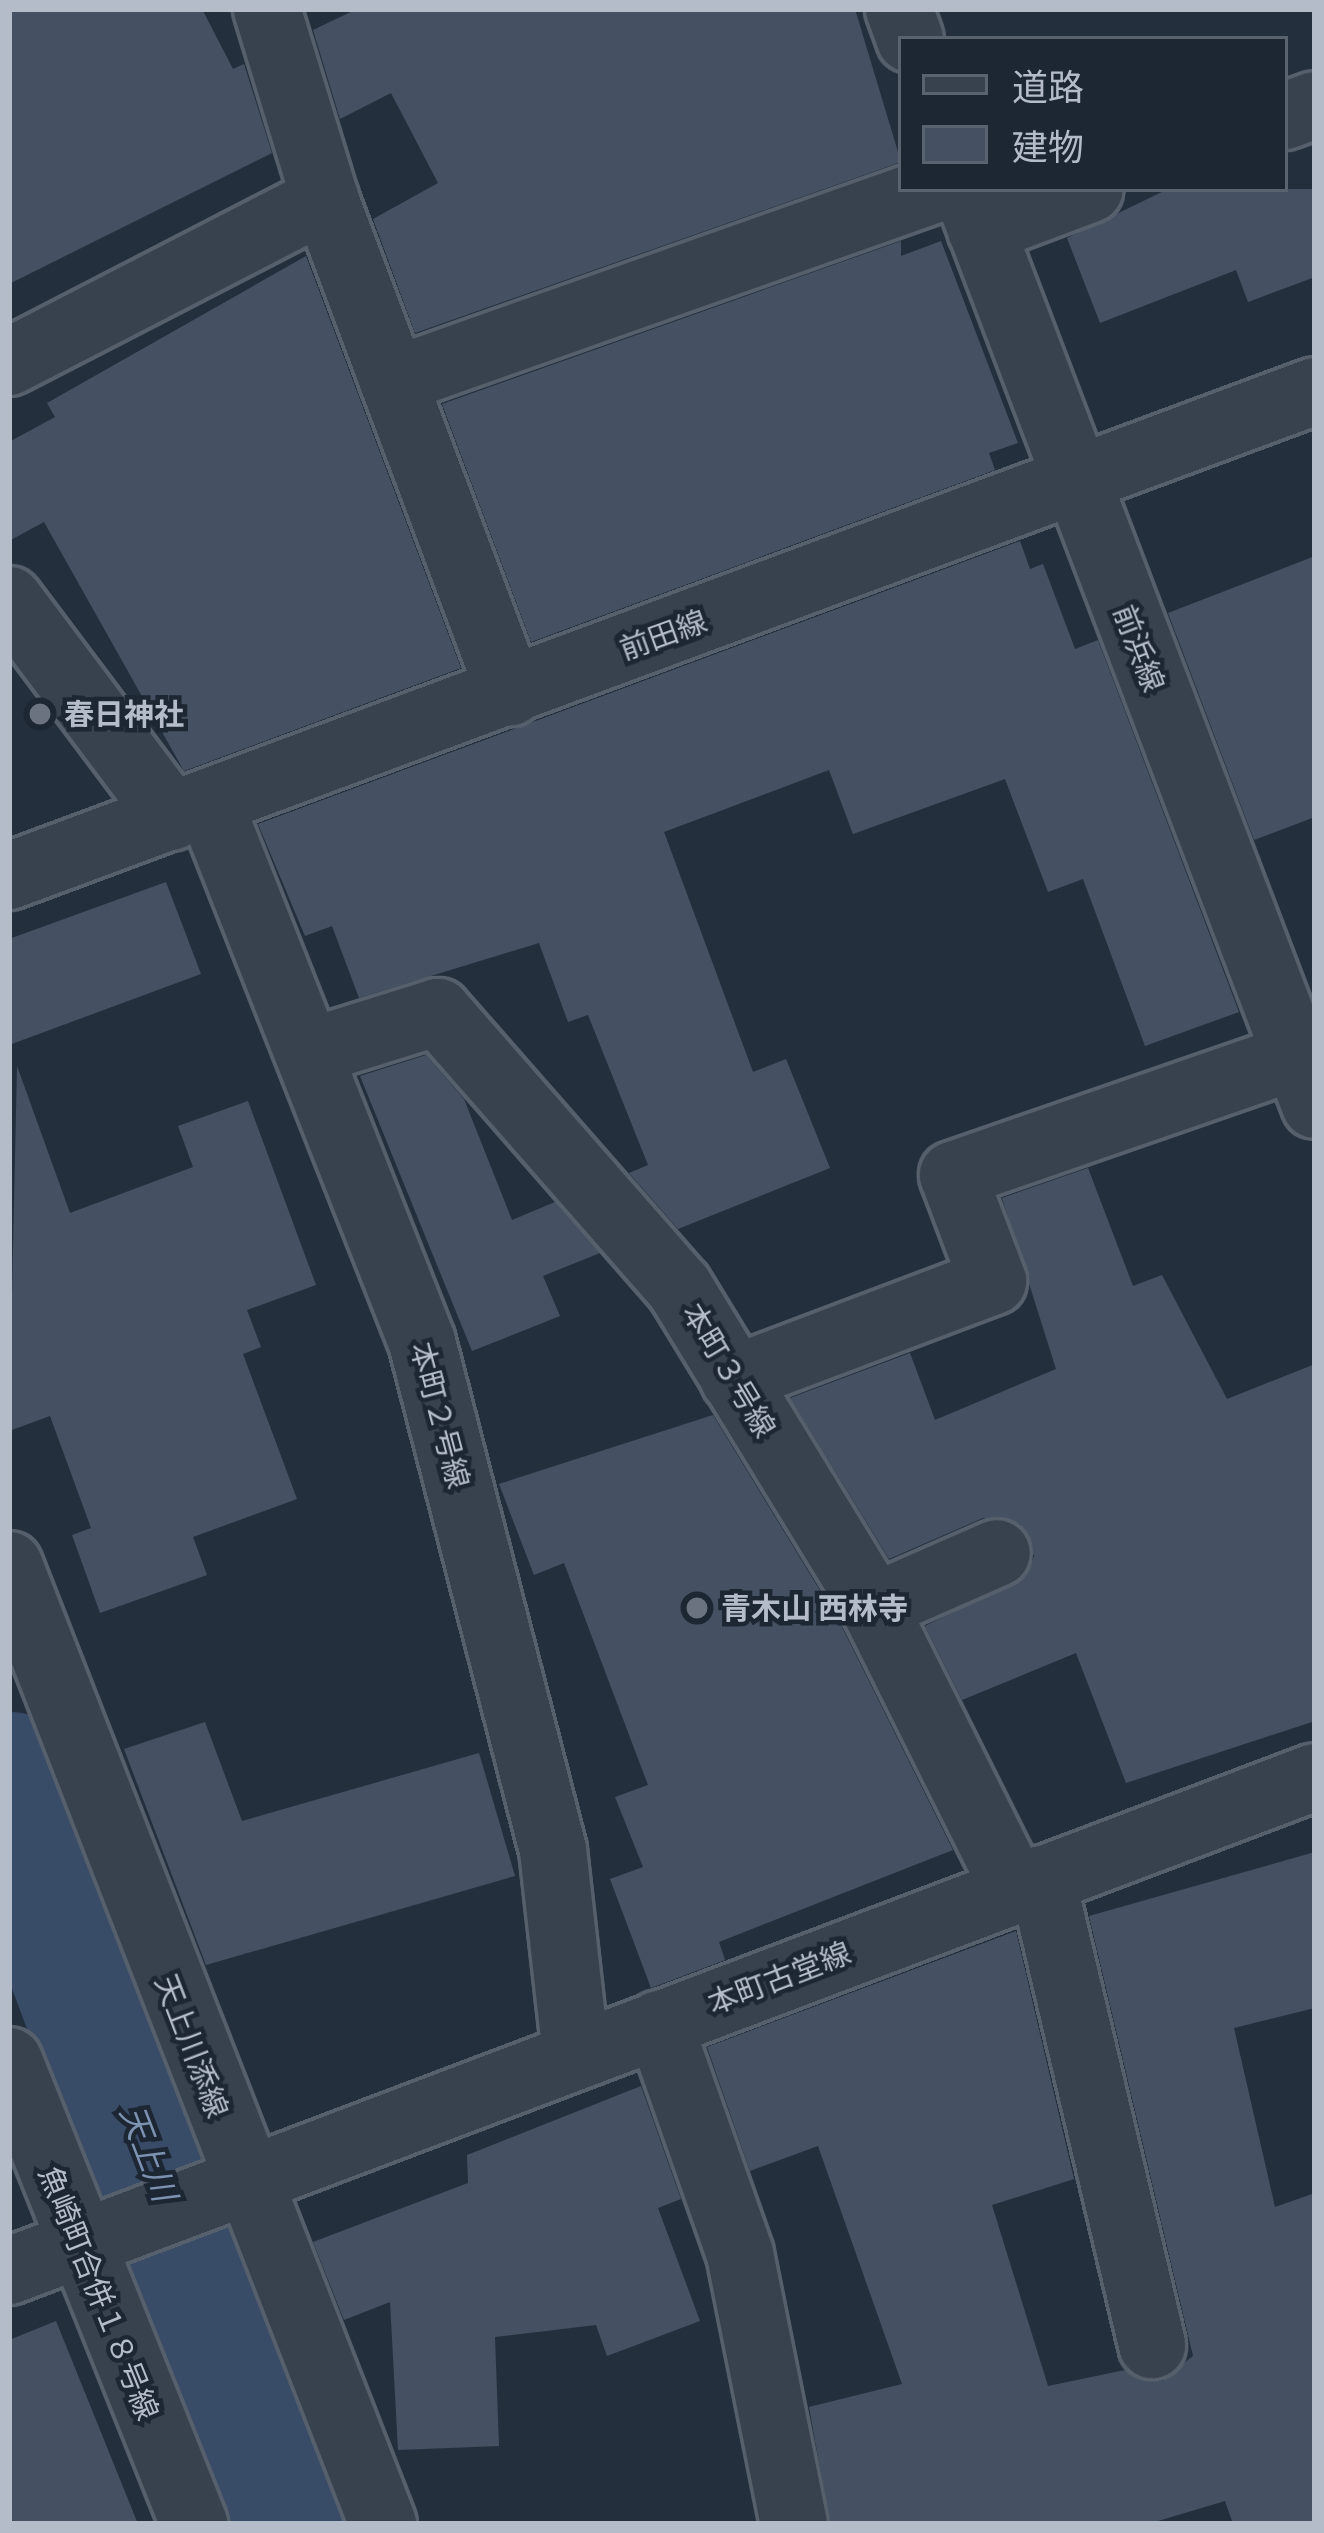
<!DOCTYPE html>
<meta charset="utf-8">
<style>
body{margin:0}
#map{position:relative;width:1324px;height:2533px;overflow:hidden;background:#242f3e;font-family:"IBM Plex Sans","Noto Sans JP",sans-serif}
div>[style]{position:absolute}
.river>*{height:141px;margin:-70.5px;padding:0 70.5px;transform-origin:70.5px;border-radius:70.5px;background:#394c67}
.building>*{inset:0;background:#455162}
.roads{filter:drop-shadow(3px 0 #565f6c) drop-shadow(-3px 0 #565f6c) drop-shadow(0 3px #565f6c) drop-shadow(0 -3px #565f6c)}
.minor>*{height:66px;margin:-33px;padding:0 33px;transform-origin:33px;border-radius:33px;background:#38414e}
.dots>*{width:33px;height:33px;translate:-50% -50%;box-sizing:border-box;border:6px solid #1d2633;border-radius:50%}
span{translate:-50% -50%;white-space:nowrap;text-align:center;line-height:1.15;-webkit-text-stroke:9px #1d2633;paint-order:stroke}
.street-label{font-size:30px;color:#b4bcc9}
.poi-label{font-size:30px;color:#b4bcc9;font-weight:700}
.left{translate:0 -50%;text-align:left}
.water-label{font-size:33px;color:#7c92b1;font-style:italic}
.frame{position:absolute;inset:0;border:12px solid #b4bcc9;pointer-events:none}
.legend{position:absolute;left:898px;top:36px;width:390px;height:156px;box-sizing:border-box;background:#1d2633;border:3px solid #59626f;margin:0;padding:15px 21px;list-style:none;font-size:36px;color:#b4bcc9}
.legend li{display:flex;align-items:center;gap:24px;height:60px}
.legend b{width:60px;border:3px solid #59626f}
</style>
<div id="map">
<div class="river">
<i style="left:9px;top:1782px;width:793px;rotate:69.33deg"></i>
</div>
<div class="building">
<i style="clip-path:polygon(9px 9px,202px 9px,233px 69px,244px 64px,272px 153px,9px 284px)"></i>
<i style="clip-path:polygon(357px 9px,855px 9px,901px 162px,415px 333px,373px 219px,438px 183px,391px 93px,340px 119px,313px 30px)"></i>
<i style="clip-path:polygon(1168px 189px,1315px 189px,1315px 277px,1248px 302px,1236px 270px,1100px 323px,1067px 238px)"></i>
<i style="clip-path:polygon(901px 241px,901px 256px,941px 241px,1018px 443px,989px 453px,995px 470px,531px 642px,442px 404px)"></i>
<i style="clip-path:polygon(306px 256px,461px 668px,184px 771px,44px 522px,9px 541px,9px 442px,55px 417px,47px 403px)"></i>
<i style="clip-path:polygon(1020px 541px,1030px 569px,1043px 564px,1075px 649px,1098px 640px,1239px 1012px,1145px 1046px,1083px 879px,1048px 892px,1005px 779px,853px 834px,829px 770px,664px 832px,753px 1072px,786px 1059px,830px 1168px,678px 1229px,629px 1173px,648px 1165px,588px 1015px,568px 1022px,539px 943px,359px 998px,332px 926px,305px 936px,258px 824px)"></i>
<i style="clip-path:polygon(1315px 556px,1315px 817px,1254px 840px,1168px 613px)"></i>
<i style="clip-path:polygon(166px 882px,201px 974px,9px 1045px,9px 939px)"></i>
<i style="clip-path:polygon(426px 1055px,464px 1099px,512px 1220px,555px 1202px,600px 1253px,543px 1276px,560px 1316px,472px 1351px,360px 1076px)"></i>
<i style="clip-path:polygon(17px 1066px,70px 1213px,193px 1167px,178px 1126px,248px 1101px,316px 1285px,247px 1310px,261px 1347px,243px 1354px,297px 1499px,193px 1537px,207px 1575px,100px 1613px,72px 1535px,91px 1528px,50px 1416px,9px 1431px)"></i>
<i style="clip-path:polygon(1088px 1168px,1133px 1286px,1162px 1275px,1227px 1399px,1315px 1364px,1315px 1721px,1126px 1783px,1076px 1653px,962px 1700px,925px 1626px,1026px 1576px,1034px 1556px,1020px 1524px,983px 1518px,889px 1559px,790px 1398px,910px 1353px,935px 1420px,1056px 1369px,1002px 1198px)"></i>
<i style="clip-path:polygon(713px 1415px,841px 1625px,953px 1850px,719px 1942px,725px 1960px,651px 1988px,610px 1879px,643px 1867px,615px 1797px,648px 1785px,564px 1563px,534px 1575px,499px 1484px)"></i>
<i style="clip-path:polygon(205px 1722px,242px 1821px,479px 1753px,515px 1876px,206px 1965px,124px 1749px)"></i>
<i style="clip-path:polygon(1315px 1852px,1315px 2008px,1234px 2028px,1275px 2207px,1315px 2193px,1315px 2524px,1233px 2524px,1225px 2501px,1148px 2524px,830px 2524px,809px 2407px,902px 2384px,818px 2146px,750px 2171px,707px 2047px,1016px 1931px,1074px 2179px,992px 2205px,1048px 2386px,1125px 2370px,1162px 2381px,1193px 2356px,1089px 1916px)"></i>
<i style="clip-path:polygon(641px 2086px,681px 2199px,658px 2208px,700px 2321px,607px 2356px,596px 2325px,495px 2337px,499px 2446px,398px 2450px,390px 2302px,344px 2320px,313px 2242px,468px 2183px,467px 2155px)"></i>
<i style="clip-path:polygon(56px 2321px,138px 2524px,9px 2524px,9px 2340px)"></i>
</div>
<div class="roads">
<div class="minor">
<i style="left:267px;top:9px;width:199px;rotate:73deg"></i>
<i style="left:325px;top:199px;width:527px;rotate:69.43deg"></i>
<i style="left:899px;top:9px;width:32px;rotate:70deg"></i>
<i style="left:1285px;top:116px;width:32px;rotate:-20deg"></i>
<i style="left:966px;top:189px;width:980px;rotate:69.14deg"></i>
<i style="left:981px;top:230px;width:116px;rotate:-20.6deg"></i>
<i style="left:9px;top:362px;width:356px;rotate:-27.3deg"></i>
<i style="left:393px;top:381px;width:576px;rotate:-19.47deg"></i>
<i style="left:9px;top:600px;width:271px;rotate:53.1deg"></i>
<i style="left:209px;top:802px;width:580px;rotate:68.47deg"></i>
<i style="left:422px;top:1342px;width:525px;rotate:75.54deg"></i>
<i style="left:553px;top:1850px;width:205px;rotate:83.6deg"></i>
<i style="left:9px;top:876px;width:1393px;rotate:-20.37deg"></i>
<i style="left:313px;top:1051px;width:131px;rotate:-17.3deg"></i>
<i style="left:438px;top:1012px;width:366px;rotate:48.8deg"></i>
<i style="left:679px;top:1287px;width:375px;rotate:58.6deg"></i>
<i style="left:874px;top:1607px;width:316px;rotate:63.5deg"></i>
<i style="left:734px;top:1379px;width:277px;rotate:-20.7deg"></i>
<i style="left:993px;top:1281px;width:113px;rotate:-110.7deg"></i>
<i style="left:953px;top:1175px;width:364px;rotate:-19.1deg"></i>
<i style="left:9px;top:1565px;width:1029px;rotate:68.69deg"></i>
<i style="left:874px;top:1607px;width:134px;rotate:-23.7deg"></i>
<i style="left:1042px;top:1879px;width:479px;rotate:76.7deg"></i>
<i style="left:659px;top:2024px;width:244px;rotate:70.6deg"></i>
<i style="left:740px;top:2254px;width:275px;rotate:78.7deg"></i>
<i style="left:9px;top:2061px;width:499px;rotate:68.2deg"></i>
<i style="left:9px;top:2271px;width:1396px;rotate:-20.72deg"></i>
</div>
</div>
<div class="dots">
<i style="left:40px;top:714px;background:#6b7280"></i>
<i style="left:697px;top:1608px;background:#6b7280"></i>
</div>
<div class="street-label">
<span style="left:663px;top:635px;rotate:-20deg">前田線</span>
<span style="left:1139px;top:648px;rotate:69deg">前浜線</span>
<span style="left:729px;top:1370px;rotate:59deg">本町３号線</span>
<span style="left:440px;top:1415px;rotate:75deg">本町２号線</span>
<span style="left:779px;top:1978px;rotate:-21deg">本町古堂線</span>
<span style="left:192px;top:2046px;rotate:69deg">天上川添線</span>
<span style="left:99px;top:2293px;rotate:68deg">魚崎町合併１８号線</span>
</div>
<div class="poi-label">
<span class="left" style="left:64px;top:714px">春日神社</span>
<span class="left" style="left:721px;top:1608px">青木山 西林寺</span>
</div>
<div class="water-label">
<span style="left:149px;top:2153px;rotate:69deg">天上川</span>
</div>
<div class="frame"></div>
<ul class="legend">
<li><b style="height:15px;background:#38414e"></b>道路</li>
<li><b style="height:33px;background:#455162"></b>建物</li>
</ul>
</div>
